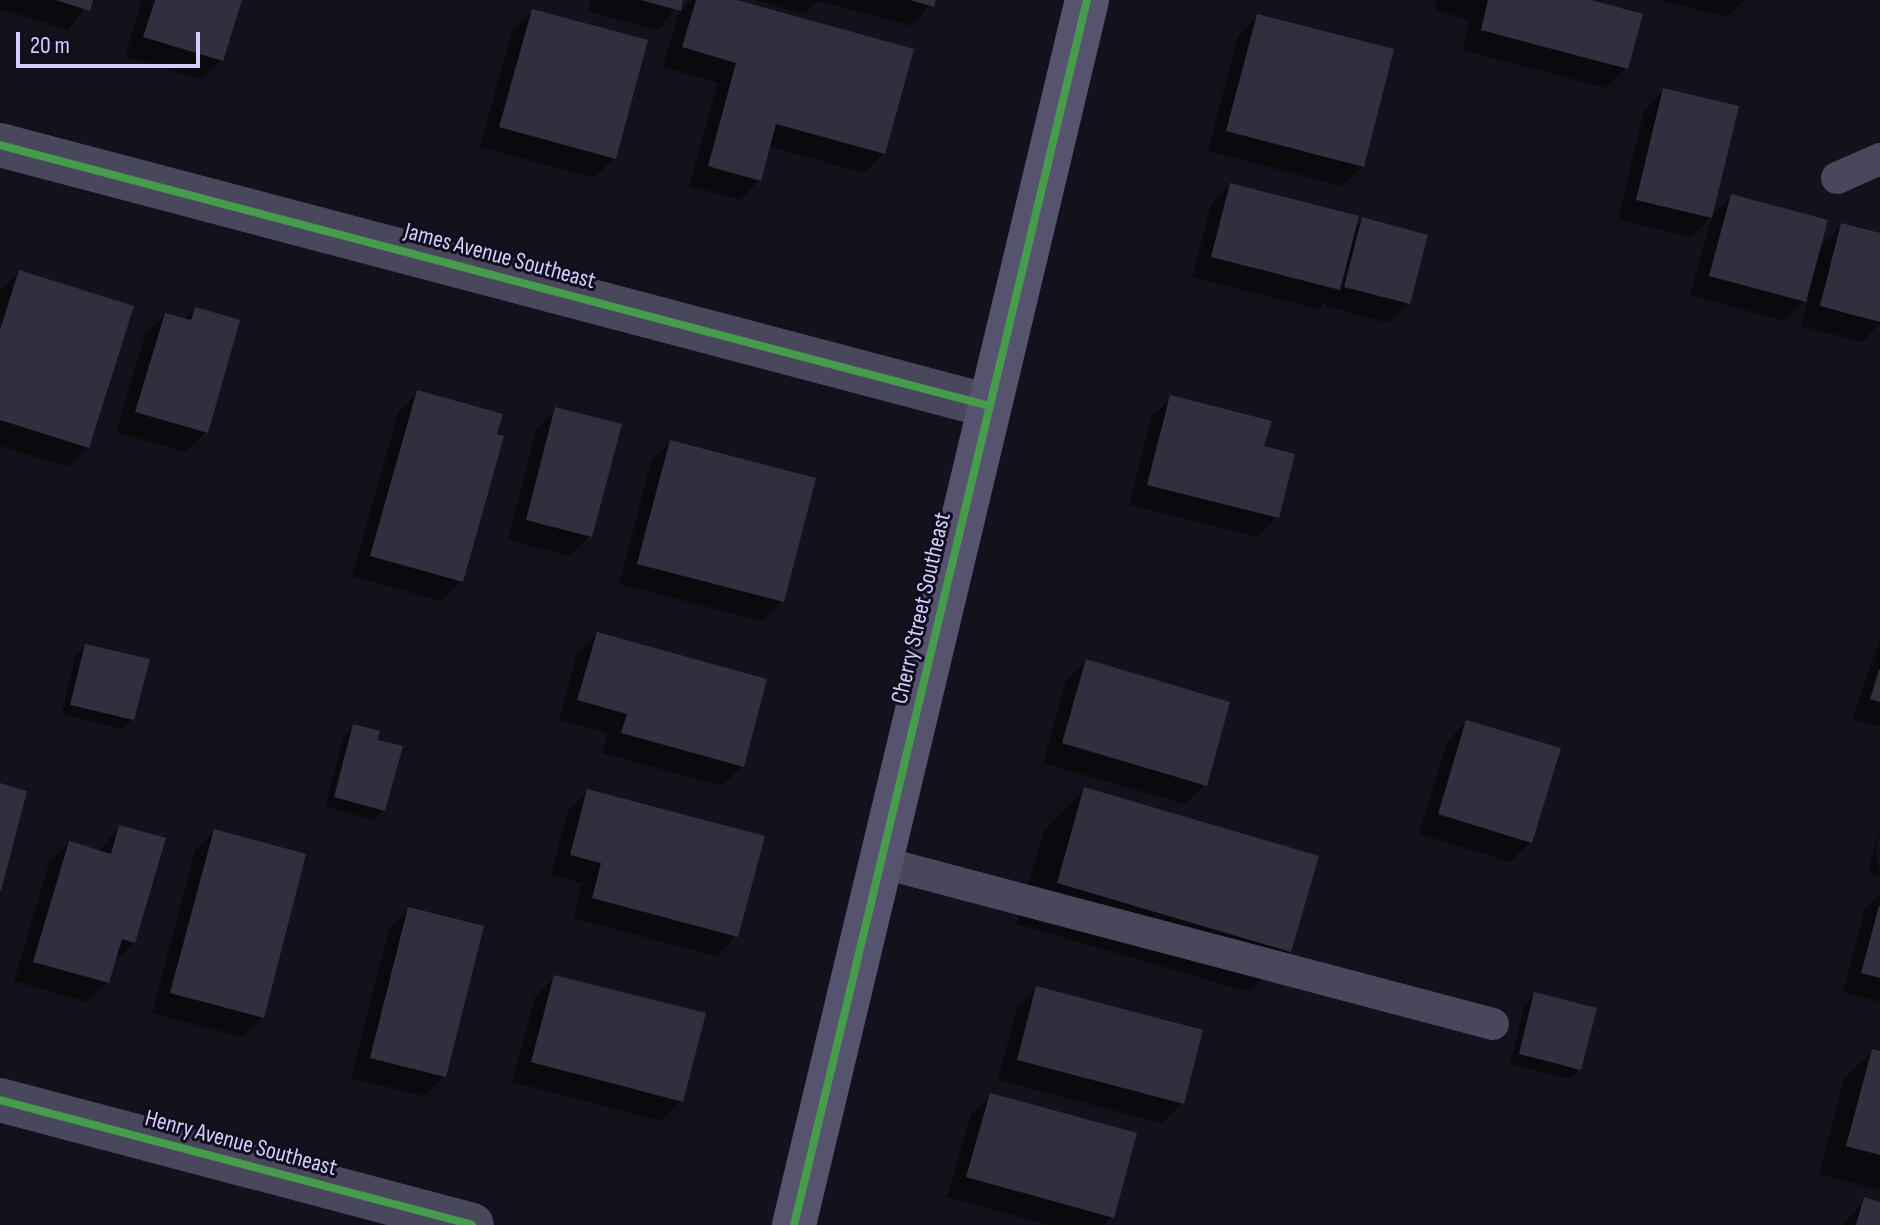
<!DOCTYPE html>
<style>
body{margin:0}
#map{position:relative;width:1880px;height:1225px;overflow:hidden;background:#13111b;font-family:"Sofia Sans Condensed",sans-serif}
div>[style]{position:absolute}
.shadow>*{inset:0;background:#0007}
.building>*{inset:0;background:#312f3d}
.lane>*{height:32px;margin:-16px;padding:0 16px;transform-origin:16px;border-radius:16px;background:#49475c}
.street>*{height:44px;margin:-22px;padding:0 22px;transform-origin:22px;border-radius:22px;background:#49475c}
.secondary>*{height:44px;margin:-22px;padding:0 22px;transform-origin:22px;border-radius:22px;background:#55536e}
.cycleway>*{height:8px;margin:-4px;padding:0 4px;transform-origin:4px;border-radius:4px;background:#469c4c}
span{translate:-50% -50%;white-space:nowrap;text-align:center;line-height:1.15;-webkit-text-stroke:6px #110d1f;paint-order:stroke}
.street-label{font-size:24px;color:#d4cefd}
.scale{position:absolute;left:16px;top:32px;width:184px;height:36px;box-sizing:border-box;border:4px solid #d4cefd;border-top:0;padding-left:10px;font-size:24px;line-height:28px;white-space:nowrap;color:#d4cefd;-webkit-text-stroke:6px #110d1f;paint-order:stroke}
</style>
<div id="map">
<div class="shadow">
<i style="clip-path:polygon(0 0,91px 0,68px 30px,0 9px)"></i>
<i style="clip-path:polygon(142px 0,240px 0,221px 60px,201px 80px,125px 56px)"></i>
<i style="clip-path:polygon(591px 0,681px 0,659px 30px,588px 12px)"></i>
<i style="clip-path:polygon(691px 0,730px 0,884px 153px,864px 173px,768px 146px,759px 180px,740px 200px,689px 186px,718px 83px,663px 67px,679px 11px)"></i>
<i style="clip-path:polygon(754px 0,934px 0,912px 26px,818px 1px,805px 14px)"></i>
<i style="clip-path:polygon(1437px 0,1583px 0,1626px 68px,1606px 88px,1462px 50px,1470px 20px,1434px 10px)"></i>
<i style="clip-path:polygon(1658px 0,1744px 0,1727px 17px)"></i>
<i style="clip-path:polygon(532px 11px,614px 158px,594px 178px,480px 147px,512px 31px)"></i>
<i style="clip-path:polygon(1258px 16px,1362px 166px,1342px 186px,1208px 151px,1238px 36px)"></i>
<i style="clip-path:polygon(1664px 90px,1710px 217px,1732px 196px,1818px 249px,1842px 225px,1880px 235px,1880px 323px,1862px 342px,1801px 326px,1809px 296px,1784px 321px,1690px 295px,1712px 216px,1691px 237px,1618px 220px,1644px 110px)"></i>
<i style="clip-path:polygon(1230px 185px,1354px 228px,1363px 220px,1408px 303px,1388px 323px,1326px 306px,1327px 300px,1318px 309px,1192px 277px,1211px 205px)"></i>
<i style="clip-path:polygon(19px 272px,88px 447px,68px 467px,0 446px,0 291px)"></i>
<i style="clip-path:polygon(196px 309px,206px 432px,186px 452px,116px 432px,145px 335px,165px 315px,184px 320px)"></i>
<i style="clip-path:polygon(417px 393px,462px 581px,442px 601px,352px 576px,398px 413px)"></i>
<i style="clip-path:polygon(1171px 398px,1262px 447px,1277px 517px,1257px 537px,1129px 505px,1151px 417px)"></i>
<i style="clip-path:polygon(556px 409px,590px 536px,570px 556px,508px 540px,536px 429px)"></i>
<i style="clip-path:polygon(670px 442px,782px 601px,762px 621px,619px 584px,651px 462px)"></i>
<i style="clip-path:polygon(597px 634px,742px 766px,722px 786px,602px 753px,608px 733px,559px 720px,577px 654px)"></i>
<i style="clip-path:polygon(1880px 639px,1880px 727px,1852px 719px)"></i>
<i style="clip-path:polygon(85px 646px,132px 719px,123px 729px,62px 714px,75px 656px)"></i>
<i style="clip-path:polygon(1086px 661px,1205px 785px,1185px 804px,1043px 763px,1066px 681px)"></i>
<i style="clip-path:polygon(1466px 722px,1530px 842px,1510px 862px,1419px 834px,1447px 742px)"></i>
<i style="clip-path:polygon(354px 726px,375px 741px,383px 810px,373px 820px,325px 806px,344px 736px)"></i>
<i style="clip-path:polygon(1085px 789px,1290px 951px,1249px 992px,1017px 924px,1044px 830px)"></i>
<i style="clip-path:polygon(588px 791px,736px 936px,716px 956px,573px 918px,582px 883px,551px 875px,568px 811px)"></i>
<i style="clip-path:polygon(120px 827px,134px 942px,113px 963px,107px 982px,87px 1002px,14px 981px,49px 863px,69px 843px,98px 852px)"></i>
<i style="clip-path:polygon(1880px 827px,1876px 852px,1880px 876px,1868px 872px)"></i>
<i style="clip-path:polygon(215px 831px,262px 1017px,242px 1037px,152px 1013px,195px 851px)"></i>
<i style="clip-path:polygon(1880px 894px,1880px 1002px,1843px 992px,1865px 909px)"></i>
<i style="clip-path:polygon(408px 909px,444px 1076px,424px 1096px,351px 1078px,389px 929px)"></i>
<i style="clip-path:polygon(555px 977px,681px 1101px,661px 1121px,512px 1082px,535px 997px)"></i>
<i style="clip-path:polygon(1037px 988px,1182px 1103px,1162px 1123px,998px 1080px,1017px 1008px)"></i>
<i style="clip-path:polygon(1535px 994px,1580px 1069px,1570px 1079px,1510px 1064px,1525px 1004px)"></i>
<i style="clip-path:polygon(1872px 1051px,1880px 1053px,1880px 1190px,1819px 1174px,1844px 1079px)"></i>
<i style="clip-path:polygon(991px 1095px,1112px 1217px,1104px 1225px,1049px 1225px,947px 1197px,971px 1115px)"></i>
<i style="clip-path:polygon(1865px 1199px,1880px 1204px,1880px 1225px,1843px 1225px)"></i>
</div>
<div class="building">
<i style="clip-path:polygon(56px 0,93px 0,90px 11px)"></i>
<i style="clip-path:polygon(155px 0,242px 0,223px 61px,143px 37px)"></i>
<i style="clip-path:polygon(641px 0,683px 0,681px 11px)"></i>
<i style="clip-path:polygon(696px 0,737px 0,914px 49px,885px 154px,776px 124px,761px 181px,708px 166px,736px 63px,682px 47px)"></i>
<i style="clip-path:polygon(910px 0,936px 0,934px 7px)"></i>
<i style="clip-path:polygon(1488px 0,1591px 0,1643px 14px,1628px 69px,1481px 30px)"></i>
<i style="clip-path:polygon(532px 9px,648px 40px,616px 159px,499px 127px)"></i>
<i style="clip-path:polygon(1257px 14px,1394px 49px,1364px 167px,1226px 131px)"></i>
<i style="clip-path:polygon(1663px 88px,1739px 106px,1712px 218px,1636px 200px)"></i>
<i style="clip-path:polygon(1230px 183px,1359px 216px,1340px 290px,1211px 257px)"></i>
<i style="clip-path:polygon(1731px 194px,1828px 220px,1806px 302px,1709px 276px)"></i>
<i style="clip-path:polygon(1362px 217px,1428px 235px,1410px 304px,1344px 287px)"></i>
<i style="clip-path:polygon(1841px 223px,1880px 233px,1880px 322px,1820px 306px)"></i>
<i style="clip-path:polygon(19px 270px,134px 306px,89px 448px,0 420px,0 330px)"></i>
<i style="clip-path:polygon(195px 307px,240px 320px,208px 433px,135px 412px,165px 313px,191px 320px)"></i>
<i style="clip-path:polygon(417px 390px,503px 414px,497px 434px,504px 436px,463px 582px,370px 556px)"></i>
<i style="clip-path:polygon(1170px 395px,1272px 421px,1264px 446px,1295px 454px,1279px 518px,1147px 485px)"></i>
<i style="clip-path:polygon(555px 407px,622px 424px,592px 537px,526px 520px)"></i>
<i style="clip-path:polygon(670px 440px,816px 478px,784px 602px,637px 564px)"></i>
<i style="clip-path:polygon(597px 632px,767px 679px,744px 767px,621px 733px,627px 714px,577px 700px)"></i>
<i style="clip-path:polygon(85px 644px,150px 659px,134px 720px,70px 705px)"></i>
<i style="clip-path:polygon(1086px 659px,1230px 702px,1207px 786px,1062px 743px)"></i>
<i style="clip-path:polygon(1879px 670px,1880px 670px,1880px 702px,1870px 699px)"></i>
<i style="clip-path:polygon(1466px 720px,1561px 748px,1532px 843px,1438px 814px)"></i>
<i style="clip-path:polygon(353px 724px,380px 731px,378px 740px,403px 746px,385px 811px,334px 797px)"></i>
<i style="clip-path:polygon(0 783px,27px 791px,1px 891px,0 890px)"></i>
<i style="clip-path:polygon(1084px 787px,1319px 856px,1291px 952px,1057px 883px)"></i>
<i style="clip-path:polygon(587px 789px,765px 836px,738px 937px,592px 898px,601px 863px,570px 855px)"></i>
<i style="clip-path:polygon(119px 825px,166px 838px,135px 943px,122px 939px,109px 983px,33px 962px,69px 841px,111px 854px)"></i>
<i style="clip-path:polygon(214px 829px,306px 854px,264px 1018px,170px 993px)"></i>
<i style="clip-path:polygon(1879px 906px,1880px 906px,1880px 978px,1861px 973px)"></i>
<i style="clip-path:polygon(408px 907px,484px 926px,446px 1077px,370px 1058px)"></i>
<i style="clip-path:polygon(554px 975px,706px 1013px,683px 1102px,531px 1062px)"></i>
<i style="clip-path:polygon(1036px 986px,1203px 1030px,1184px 1104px,1017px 1060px)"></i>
<i style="clip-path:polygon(1534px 992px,1597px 1008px,1581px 1070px,1519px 1054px)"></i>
<i style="clip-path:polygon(1872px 1049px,1880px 1051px,1880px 1155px,1846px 1146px)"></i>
<i style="clip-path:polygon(990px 1093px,1137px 1133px,1114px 1218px,966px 1177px)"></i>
<i style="clip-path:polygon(1864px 1197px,1880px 1202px,1880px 1225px,1856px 1225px)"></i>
</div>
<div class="lane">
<i style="left:1837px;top:178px;width:47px;rotate:-23.8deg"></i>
<i style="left:880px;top:862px;width:634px;rotate:14.8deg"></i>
</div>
<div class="street">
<i style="left:0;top:145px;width:1023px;rotate:14.78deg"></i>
<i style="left:0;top:1100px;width:488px;rotate:14.8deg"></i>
</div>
<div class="secondary">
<i style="left:794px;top:1225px;width:1260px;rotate:-76.55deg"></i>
</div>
<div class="cycleway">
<i style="left:0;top:145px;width:1023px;rotate:14.78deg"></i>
<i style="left:0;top:1100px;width:488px;rotate:14.8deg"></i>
<i style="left:794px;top:1225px;width:1260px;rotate:-76.55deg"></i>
</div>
<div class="street-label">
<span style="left:500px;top:256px;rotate:15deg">James Avenue Southeast</span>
<span style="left:921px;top:608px;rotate:-77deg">Cherry Street Southeast</span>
<span style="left:241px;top:1143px;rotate:15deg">Henry Avenue Southeast</span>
</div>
<div class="scale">20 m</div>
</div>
